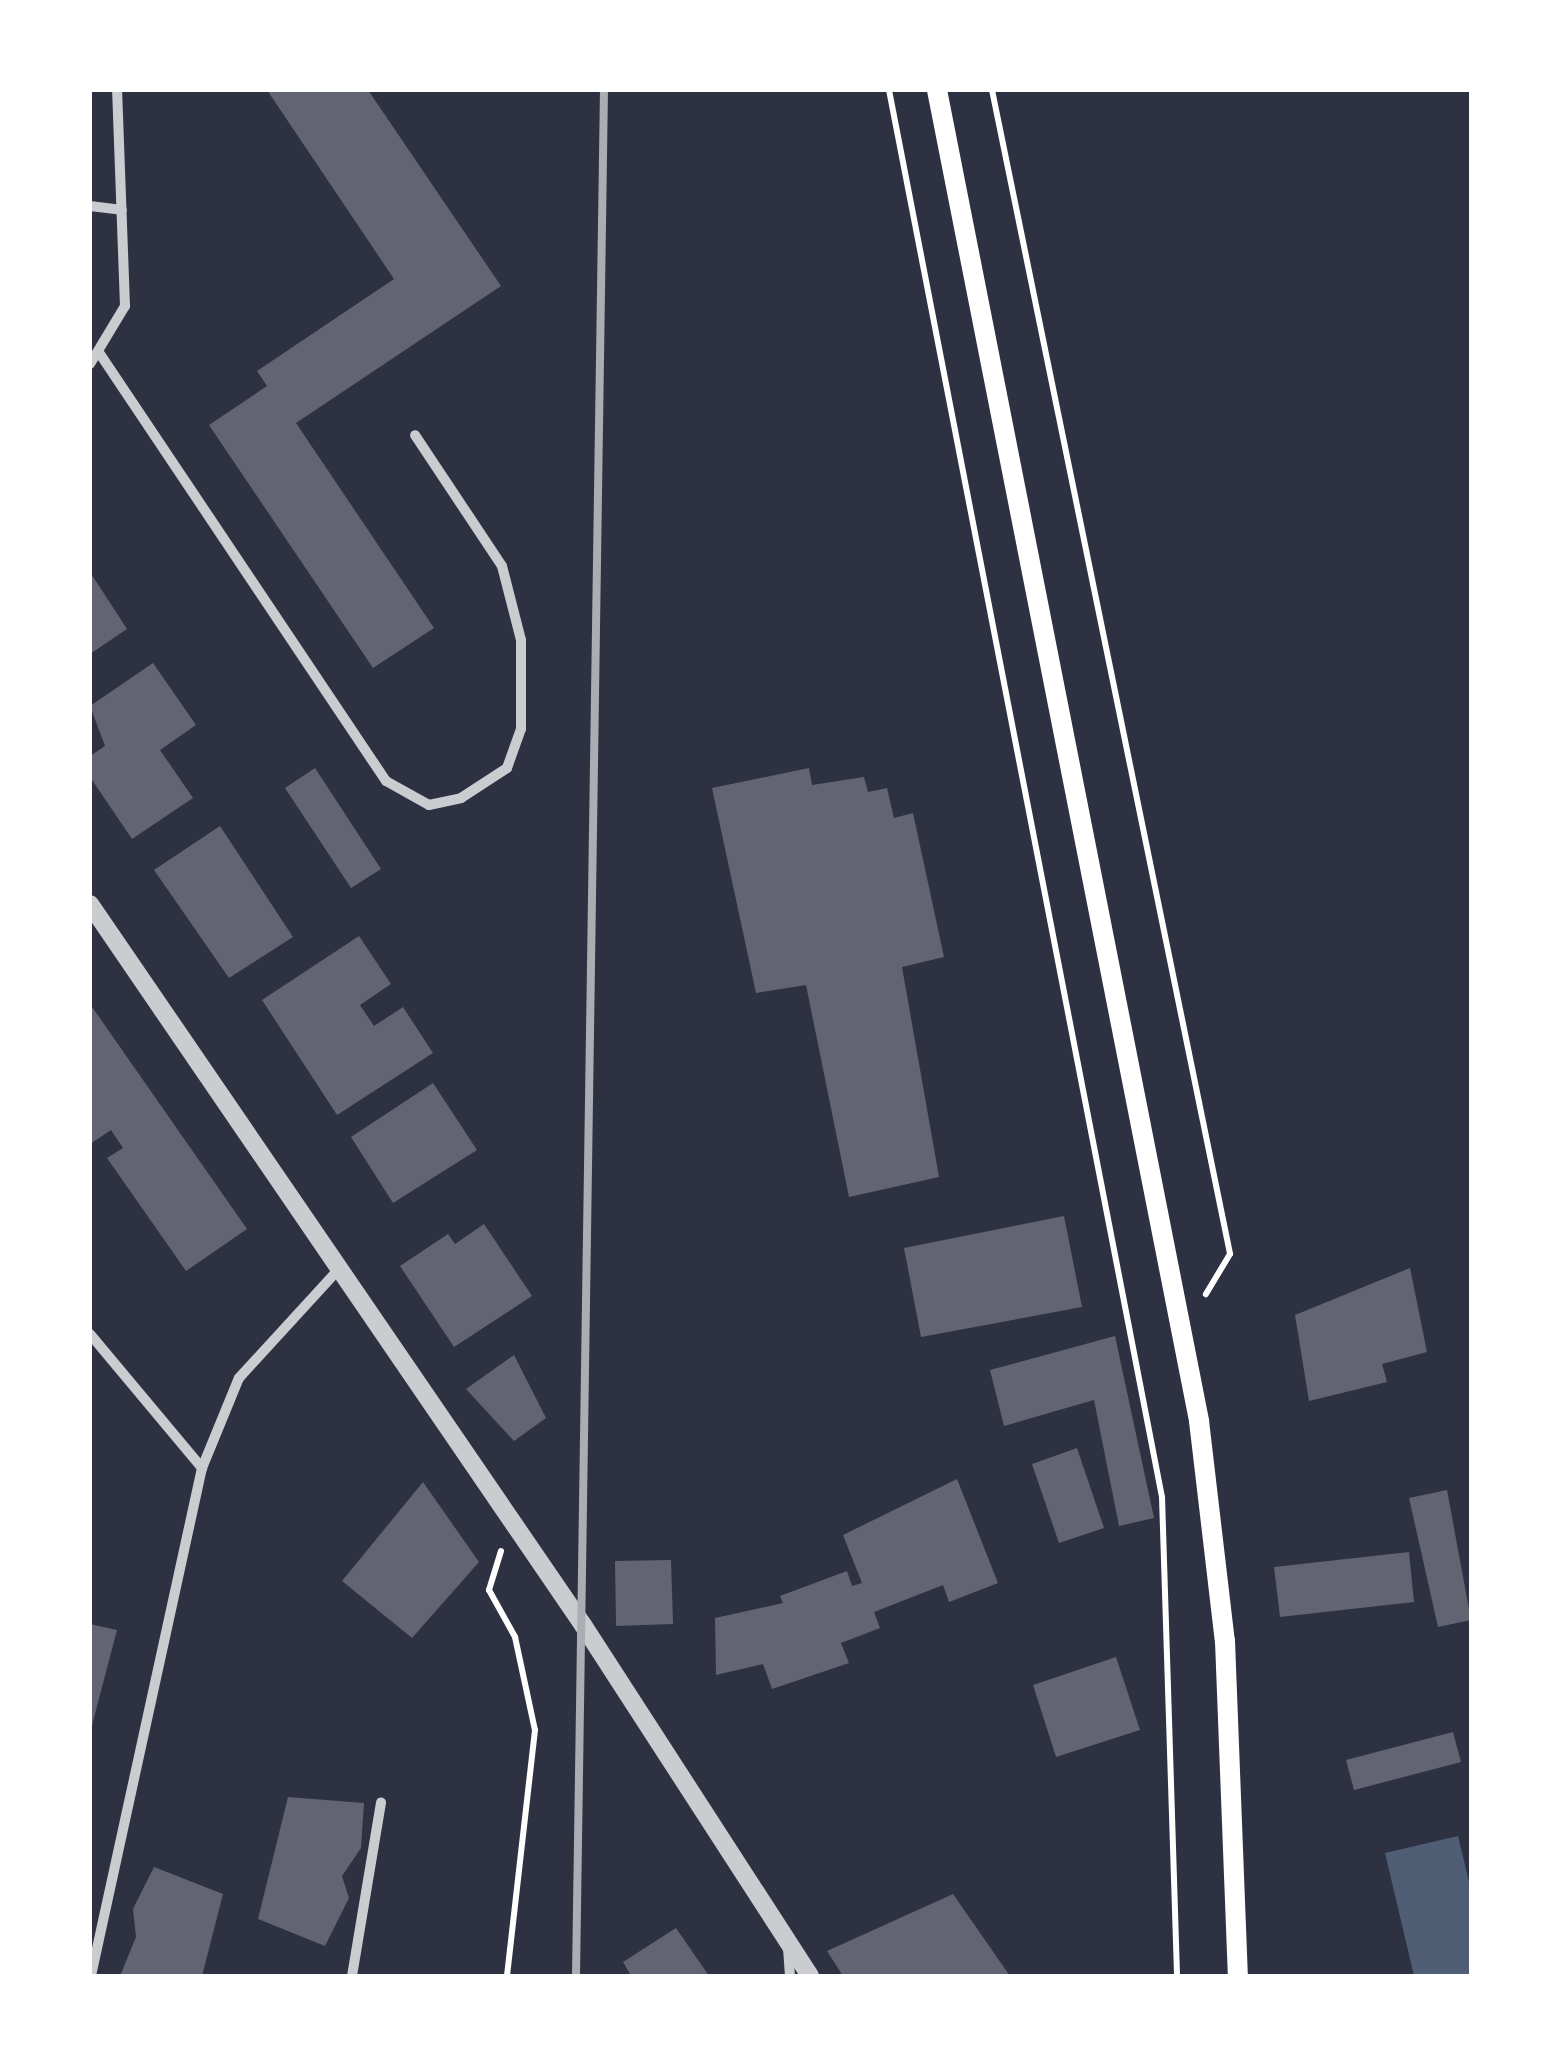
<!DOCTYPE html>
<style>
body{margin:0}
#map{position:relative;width:1561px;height:2066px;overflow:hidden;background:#2d3142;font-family:Lora,serif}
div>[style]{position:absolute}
.water>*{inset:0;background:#4f5d75}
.building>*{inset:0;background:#626471}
.path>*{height:6px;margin:-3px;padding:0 3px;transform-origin:3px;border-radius:3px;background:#fff}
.minor>*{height:10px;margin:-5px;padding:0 5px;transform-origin:5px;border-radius:5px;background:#caccd0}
.tertiary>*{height:18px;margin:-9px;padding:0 9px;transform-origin:9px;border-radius:9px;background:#caccd0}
.secondary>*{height:20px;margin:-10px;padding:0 10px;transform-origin:10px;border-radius:10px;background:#fff}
.rail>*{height:8px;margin:-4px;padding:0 4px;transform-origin:4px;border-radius:4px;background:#abadb3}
span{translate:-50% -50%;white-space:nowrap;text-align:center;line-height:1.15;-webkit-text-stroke:8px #fff;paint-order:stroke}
.frame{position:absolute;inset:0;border:92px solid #fff;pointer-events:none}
</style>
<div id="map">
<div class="water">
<i style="clip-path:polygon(1458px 1836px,1471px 1890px,1471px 1976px,1414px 1976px,1385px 1853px)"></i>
</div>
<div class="building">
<i style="clip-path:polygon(267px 90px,368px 90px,501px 286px,296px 423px,434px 628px,373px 668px,209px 425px,267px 386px,257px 371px,394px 279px)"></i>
<i style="clip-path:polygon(90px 572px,127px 629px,90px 654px)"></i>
<i style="clip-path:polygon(153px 663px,196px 725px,160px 750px,193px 798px,132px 839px,90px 777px,90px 756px,105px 746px,90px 706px)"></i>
<i style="clip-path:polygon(315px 768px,381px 869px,351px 888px,285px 788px)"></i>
<i style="clip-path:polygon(809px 768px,812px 785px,864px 777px,868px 792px,887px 788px,894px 818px,913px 813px,944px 957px,902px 967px,939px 1177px,849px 1197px,806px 985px,756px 993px,712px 788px)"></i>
<i style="clip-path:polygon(220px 826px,293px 937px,229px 978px,154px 870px)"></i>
<i style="clip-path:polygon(359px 936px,391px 984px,360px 1005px,374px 1026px,403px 1007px,433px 1053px,337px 1115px,262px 1000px)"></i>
<i style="clip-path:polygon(90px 1004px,247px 1229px,186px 1271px,107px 1158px,123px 1148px,111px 1130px,90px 1144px)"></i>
<i style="clip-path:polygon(433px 1083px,477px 1150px,393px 1203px,351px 1137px)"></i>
<i style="clip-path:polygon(1064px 1216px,1082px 1307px,921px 1337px,904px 1248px)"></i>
<i style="clip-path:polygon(484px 1224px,532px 1296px,454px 1347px,400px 1266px,448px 1234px,455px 1244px)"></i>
<i style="clip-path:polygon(1410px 1268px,1427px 1352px,1382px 1364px,1387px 1382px,1309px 1401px,1295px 1315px)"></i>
<i style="clip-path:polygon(1115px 1336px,1154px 1518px,1119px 1526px,1094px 1400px,1004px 1426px,990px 1370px)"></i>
<i style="clip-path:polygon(514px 1355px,546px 1418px,514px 1441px,466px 1389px)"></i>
<i style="clip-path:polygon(1077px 1448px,1104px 1528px,1059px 1543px,1032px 1464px)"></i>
<i style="clip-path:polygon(957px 1479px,998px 1583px,949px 1602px,943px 1585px,874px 1612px,880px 1628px,841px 1643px,849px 1663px,772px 1689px,763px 1664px,716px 1675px,715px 1618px,783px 1603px,780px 1596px,847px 1571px,852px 1586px,862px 1583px,843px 1535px)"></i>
<i style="clip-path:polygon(423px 1482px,479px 1562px,412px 1638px,342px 1581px)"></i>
<i style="clip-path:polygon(1447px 1490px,1471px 1620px,1438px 1627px,1409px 1498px)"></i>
<i style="clip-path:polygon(1409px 1552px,1414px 1602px,1280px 1617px,1274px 1567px)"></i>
<i style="clip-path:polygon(671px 1560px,673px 1624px,616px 1626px,615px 1561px)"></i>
<i style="clip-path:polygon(90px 1624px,117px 1630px,91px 1729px,90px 1729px)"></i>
<i style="clip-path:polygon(1116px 1657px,1140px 1730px,1056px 1757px,1033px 1685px)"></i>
<i style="clip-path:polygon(1453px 1732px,1461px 1762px,1354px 1790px,1346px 1760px)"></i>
<i style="clip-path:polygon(288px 1797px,364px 1803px,361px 1848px,342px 1876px,349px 1898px,325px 1946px,258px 1919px)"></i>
<i style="clip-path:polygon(154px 1867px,223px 1894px,202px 1976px,120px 1976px,136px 1937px,133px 1909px)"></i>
<i style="clip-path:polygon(953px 1894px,1010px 1976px,843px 1976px,827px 1951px)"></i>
<i style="clip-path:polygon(676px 1928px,709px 1976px,631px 1976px,623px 1962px)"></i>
</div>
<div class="path">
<i style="left:889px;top:90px;width:1433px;rotate:79.02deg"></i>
<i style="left:1162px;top:1497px;width:479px;rotate:88.2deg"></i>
<i style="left:992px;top:90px;width:1188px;rotate:78.44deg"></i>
<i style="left:1230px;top:1254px;width:47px;rotate:121deg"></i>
<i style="left:501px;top:1551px;width:41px;rotate:107.1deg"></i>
<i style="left:489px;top:1590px;width:54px;rotate:61deg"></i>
<i style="left:515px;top:1637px;width:95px;rotate:77.9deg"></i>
<i style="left:535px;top:1730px;width:248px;rotate:96.5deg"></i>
</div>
<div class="minor">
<i style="left:90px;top:206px;width:32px;rotate:7deg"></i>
<i style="left:100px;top:354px;width:514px;rotate:56.19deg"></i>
<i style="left:386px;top:781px;width:49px;rotate:29.2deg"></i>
<i style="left:429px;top:805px;width:33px;rotate:-12deg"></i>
<i style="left:461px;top:798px;width:55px;rotate:-33.1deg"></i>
<i style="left:507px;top:768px;width:41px;rotate:-70.3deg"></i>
<i style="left:521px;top:729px;width:89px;rotate:-90deg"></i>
<i style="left:521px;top:640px;width:76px;rotate:-104.4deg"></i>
<i style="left:502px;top:566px;width:157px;rotate:-123.6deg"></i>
<i style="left:90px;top:364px;width:68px;rotate:-58.9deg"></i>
<i style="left:125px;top:306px;width:216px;rotate:-92.1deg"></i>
<i style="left:90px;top:1334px;width:175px;rotate:50.1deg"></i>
<i style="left:202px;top:1468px;width:520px;rotate:102.33deg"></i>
<i style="left:202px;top:1468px;width:97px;rotate:-67.7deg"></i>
<i style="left:239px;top:1378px;width:147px;rotate:-47.5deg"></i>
<i style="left:788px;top:1948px;width:28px;rotate:86deg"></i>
<i style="left:352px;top:1976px;width:176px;rotate:-80.5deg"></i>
</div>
<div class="tertiary">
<i style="left:90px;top:904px;width:873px;rotate:55.64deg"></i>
<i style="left:583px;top:1625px;width:418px;rotate:57.1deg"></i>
</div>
<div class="secondary">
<i style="left:937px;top:90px;width:1357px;rotate:78.86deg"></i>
<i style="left:1199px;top:1421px;width:222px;rotate:83.3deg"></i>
<i style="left:1225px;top:1641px;width:335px;rotate:87.8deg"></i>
</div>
<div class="rail">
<i style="left:576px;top:1976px;width:1886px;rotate:-89.15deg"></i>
</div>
<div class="frame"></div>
</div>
